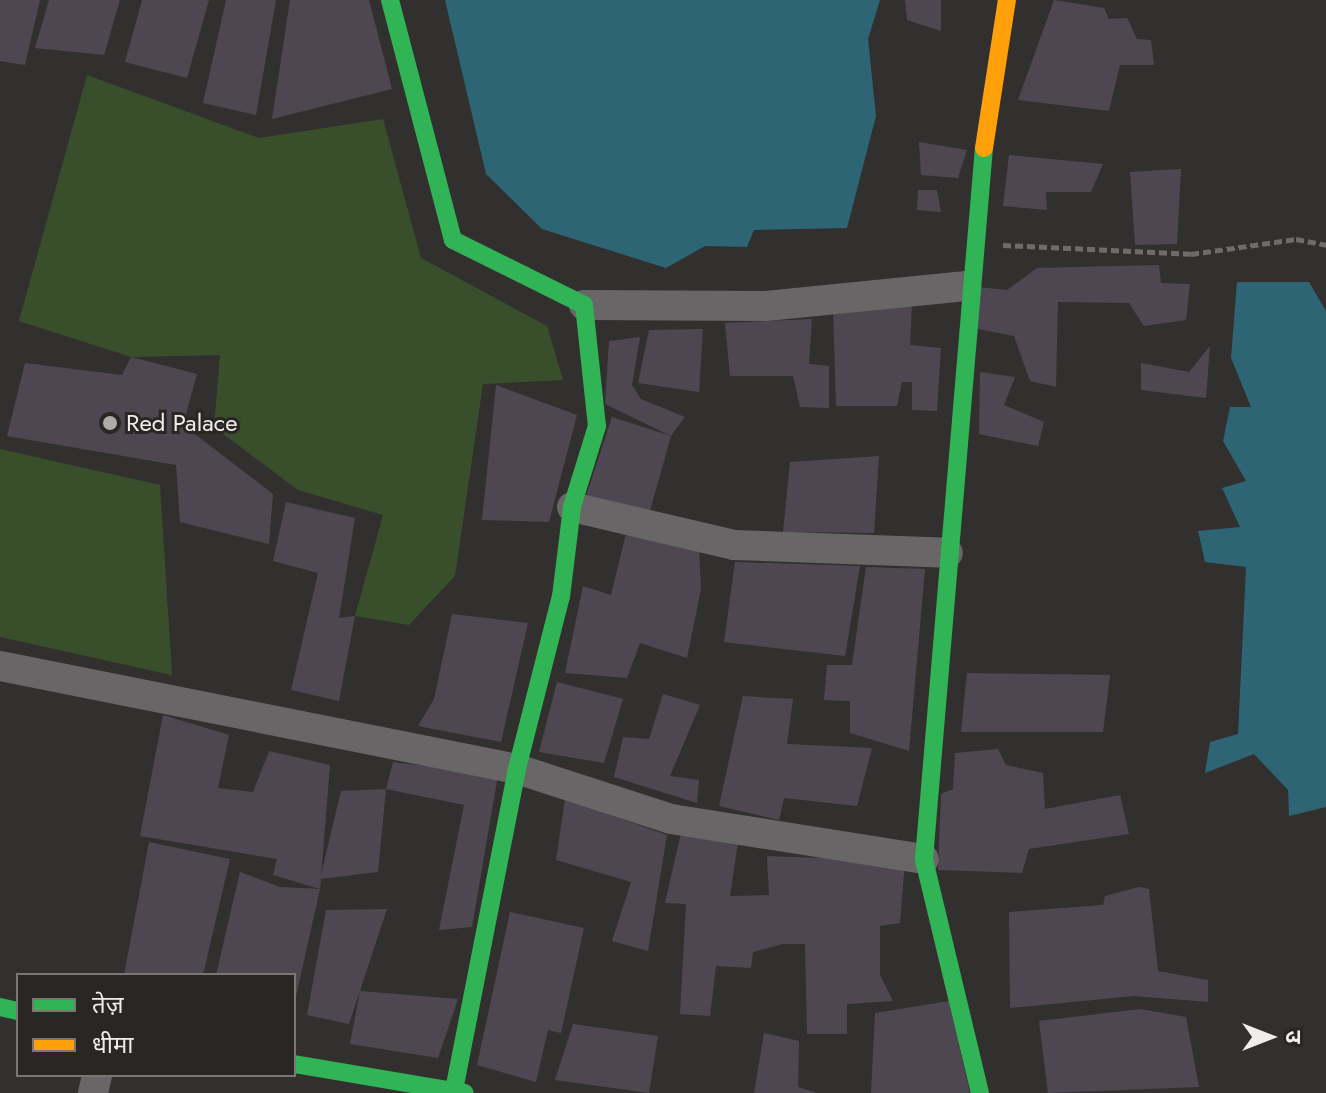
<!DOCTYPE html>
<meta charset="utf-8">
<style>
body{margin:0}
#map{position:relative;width:1326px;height:1093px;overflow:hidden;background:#32302f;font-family:Jost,"Noto Sans Devanagari",sans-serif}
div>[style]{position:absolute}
.green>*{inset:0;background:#394f2c}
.water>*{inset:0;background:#2d6575}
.building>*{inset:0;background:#4e4752}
.path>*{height:5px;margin-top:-2.5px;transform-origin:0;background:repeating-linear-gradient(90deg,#6e6c6b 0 8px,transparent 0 12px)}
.street>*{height:30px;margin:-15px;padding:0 15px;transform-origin:15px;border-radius:15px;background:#686666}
.fast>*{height:18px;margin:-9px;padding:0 9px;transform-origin:9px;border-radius:9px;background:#30b455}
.slow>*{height:18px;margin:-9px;padding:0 9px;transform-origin:9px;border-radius:9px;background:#ff9f0a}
.dots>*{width:22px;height:22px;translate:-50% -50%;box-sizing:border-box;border:4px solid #292624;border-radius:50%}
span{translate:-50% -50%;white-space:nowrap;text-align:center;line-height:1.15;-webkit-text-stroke:6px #292624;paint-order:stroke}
.poi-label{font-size:24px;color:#f0eeed}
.left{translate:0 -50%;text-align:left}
.legend{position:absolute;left:16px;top:973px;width:280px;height:104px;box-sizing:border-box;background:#292624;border:2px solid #797674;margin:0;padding:10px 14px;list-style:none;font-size:24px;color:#f0eeed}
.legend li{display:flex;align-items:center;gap:16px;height:40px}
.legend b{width:40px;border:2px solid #797674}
.north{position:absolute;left:1230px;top:997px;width:80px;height:80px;-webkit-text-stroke:6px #292624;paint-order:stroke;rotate:90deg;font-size:22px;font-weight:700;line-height:32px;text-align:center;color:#f0eeed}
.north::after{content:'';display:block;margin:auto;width:28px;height:36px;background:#f0eeed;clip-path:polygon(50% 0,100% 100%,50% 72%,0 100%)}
</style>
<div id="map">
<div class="green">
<i style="clip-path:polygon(87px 75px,259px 138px,383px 119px,421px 258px,547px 326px,563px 380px,483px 384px,455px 576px,409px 625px,355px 616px,383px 515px,298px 490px,214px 427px,220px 355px,131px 357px,19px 321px)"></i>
<i style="clip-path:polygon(0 449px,160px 485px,172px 675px,0 637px)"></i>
</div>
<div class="water">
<i style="clip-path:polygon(445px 0,880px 0,868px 39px,876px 116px,847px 228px,754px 230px,747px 247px,705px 246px,666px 268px,542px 229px,486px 174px)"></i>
<i style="clip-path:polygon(1237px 282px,1309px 282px,1326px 311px,1326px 807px,1289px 816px,1288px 790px,1254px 754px,1205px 773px,1210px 742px,1238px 734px,1246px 567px,1205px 562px,1198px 531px,1240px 527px,1222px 488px,1246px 481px,1223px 441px,1230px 407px,1251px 407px,1231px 358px)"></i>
</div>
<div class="building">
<i style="clip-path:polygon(0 0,40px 0,25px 65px,0 61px)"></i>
<i style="clip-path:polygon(49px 0,120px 0,104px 55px,35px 48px)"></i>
<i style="clip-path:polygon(142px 0,209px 0,187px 78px,125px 62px)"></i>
<i style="clip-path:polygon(226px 0,276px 0,256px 115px,203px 103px)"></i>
<i style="clip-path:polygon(290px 0,369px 0,392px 89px,272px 119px)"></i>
<i style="clip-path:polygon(905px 0,941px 0,941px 31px,907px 20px)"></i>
<i style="clip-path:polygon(1054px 0,1104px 8px,1109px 19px,1127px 18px,1137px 39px,1151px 40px,1154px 65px,1120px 65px,1109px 111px,1018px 100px)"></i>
<i style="clip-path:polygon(919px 142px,967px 150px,958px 178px,921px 175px)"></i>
<i style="clip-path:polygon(1009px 155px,1103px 164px,1091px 192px,1046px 192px,1047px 210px,1003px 206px)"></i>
<i style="clip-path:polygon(1181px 169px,1177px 244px,1135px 245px,1130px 172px)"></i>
<i style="clip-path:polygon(918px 190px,937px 190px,941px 212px,917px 210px)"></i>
<i style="clip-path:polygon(1159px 265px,1161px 283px,1190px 284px,1186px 320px,1144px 326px,1129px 303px,1058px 302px,1056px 387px,1030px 381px,1014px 336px,978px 329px,978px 287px,1007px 290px,1037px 268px)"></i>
<i style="clip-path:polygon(912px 304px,910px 345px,941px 348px,937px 411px,912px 410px,912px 382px,902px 382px,897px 406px,836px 406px,833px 307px)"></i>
<i style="clip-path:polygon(812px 319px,809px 364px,829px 366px,829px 408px,800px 407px,793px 376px,730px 376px,725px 323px)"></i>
<i style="clip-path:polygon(703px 329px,699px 392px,638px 383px,649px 330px)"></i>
<i style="clip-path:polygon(640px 337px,632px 385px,641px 399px,685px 417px,671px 436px,605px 404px,609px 341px)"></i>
<i style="clip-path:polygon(1210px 346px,1206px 398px,1141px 390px,1141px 363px,1189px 372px)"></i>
<i style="clip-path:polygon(131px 357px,197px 374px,183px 425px,273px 494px,269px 544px,180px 522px,176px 465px,7px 436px,25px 363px,122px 375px)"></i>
<i style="clip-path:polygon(980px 372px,1015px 377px,1004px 405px,1044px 422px,1038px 446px,979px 434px)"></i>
<i style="clip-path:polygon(496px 385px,577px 415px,549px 522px,482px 520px)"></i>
<i style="clip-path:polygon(612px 417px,671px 436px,649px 514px,585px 499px)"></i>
<i style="clip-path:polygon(879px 456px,874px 533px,783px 532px,790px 462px)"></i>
<i style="clip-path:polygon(286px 502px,355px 518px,339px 618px,355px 616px,339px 701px,291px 690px,318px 573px,273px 561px)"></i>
<i style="clip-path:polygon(627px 529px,699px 546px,701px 589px,687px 658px,640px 643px,627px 678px,565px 673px,583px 586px,611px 595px)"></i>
<i style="clip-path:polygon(735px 562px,860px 566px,845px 656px,724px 642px)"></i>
<i style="clip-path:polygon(866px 567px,925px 569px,909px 751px,850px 733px,850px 701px,824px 700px,827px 665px,852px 665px)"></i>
<i style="clip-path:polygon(452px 614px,528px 623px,501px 742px,418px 726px,434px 699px)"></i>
<i style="clip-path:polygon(967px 673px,1110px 675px,1103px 732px,961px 732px)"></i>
<i style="clip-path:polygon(557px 682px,623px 699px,604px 763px,539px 752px)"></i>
<i style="clip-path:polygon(663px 694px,700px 705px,670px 776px,699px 780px,697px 803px,614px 777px,623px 737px,649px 739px)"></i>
<i style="clip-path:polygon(743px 696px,793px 699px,787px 744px,872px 748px,857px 806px,784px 798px,779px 820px,719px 806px)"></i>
<i style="clip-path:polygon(163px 715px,229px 735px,218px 788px,253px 792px,269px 751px,330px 765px,320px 889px,273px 875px,277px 859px,140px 836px)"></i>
<i style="clip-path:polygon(998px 749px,1006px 765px,1043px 773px,1045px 809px,1120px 795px,1129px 834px,1029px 849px,1022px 873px,938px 870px,941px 794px,953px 789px,955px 753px)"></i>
<i style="clip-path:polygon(393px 762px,498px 775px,472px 927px,439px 930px,464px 805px,386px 789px)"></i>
<i style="clip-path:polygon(386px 789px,378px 872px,320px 879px,341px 791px)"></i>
<i style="clip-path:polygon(565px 799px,667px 835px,648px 951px,612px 941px,631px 882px,556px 860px)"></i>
<i style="clip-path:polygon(681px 833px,738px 842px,730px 896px,769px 895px,767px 856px,905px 861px,900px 923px,880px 926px,880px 975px,893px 1001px,847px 1004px,847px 1034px,807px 1034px,805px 944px,783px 944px,753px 952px,751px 968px,716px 966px,710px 1016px,680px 1014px,686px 904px,665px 903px)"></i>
<i style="clip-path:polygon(149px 842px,230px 859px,203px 975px,124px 975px)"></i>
<i style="clip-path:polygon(240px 872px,280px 887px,320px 889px,295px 1001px,294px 975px,216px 975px)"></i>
<i style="clip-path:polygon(1139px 887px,1149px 889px,1158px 971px,1208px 980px,1208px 1002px,1134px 996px,1010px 1008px,1009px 912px,1103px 905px,1105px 896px)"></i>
<i style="clip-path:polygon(387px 909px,349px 1024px,307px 1015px,326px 910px)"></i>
<i style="clip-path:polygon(510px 912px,584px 928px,561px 1033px,548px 1030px,536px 1082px,477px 1065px)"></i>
<i style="clip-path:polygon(360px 991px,458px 999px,438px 1058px,350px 1044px)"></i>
<i style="clip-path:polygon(949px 1001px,970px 1093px,871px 1093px,875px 1013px)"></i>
<i style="clip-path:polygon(1140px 1009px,1186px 1017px,1199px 1087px,1048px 1093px,1039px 1021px)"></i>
<i style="clip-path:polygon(573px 1024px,658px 1036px,649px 1093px,555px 1080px)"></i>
<i style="clip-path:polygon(764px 1033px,799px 1041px,798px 1087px,817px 1093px,754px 1093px)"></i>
</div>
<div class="path">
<i style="left:1003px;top:245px;width:188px;rotate:2.7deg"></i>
<i style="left:1191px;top:254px;width:106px;rotate:-8.1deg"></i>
<i style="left:1296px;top:239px;width:31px;rotate:11deg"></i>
</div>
<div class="street">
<i style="left:584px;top:305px;width:182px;rotate:0.3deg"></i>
<i style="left:766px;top:306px;width:201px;rotate:-5.7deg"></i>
<i style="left:572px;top:507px;width:166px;rotate:13.2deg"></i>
<i style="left:734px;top:545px;width:214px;rotate:2.1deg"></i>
<i style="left:0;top:666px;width:527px;rotate:11.27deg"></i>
<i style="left:517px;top:769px;width:162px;rotate:18deg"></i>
<i style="left:671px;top:819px;width:256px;rotate:9deg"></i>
<i style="left:93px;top:1093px;width:18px;rotate:-77deg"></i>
</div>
<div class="fast">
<i style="left:390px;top:0;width:248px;rotate:75.3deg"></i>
<i style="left:453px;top:240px;width:146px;rotate:26.4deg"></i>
<i style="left:584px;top:305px;width:122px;rotate:83.9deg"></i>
<i style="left:597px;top:426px;width:85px;rotate:107.2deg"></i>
<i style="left:572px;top:507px;width:90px;rotate:97deg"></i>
<i style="left:561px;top:596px;width:179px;rotate:104.3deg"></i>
<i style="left:517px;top:769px;width:327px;rotate:101.1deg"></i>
<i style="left:0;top:1007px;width:18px;rotate:13deg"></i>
<i style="left:294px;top:1064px;width:173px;rotate:9.6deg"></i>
<i style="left:980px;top:1093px;width:241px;rotate:-103.5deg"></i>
<i style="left:924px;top:859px;width:714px;rotate:-85.18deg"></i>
</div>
<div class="slow">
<i style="left:984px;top:148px;width:150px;rotate:-81.2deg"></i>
</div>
<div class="dots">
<i style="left:110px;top:423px;background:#aeacaa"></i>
</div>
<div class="poi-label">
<span class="left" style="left:126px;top:423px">Red Palace</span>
</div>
<ul class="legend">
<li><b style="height:10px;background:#30b455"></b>तेज़</li>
<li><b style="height:10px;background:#ff9f0a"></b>धीमा</li>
</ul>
<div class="north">उ</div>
</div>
